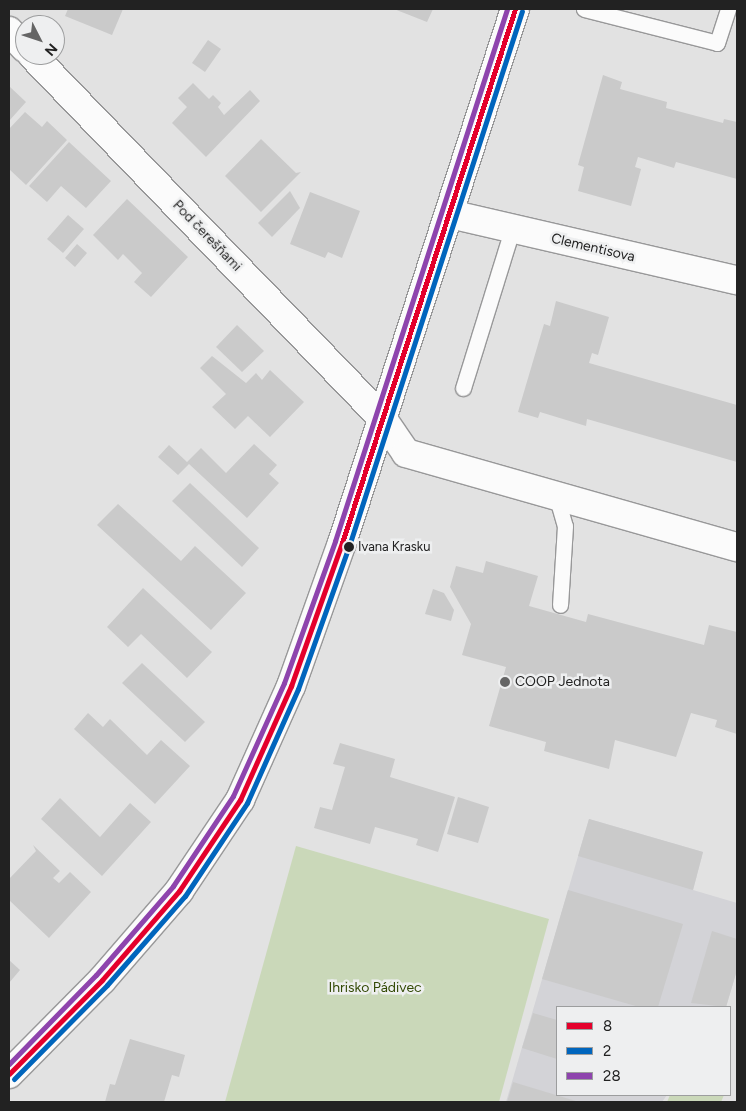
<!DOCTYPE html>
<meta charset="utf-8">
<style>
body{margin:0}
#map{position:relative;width:746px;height:1111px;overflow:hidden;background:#e2e2e2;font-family:Figtree,sans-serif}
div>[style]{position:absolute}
.built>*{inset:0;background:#d3d3d7}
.green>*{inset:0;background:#cad8b9}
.building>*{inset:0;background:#cacaca}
.roads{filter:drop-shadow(1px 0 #989899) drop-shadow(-1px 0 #989899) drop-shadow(0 1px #989899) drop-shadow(0 -1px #989899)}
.lane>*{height:15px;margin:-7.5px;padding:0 7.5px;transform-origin:7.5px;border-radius:7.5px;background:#fbfbfb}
.street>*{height:28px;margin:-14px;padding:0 14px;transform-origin:14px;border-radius:14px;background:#fbfbfb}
.bus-1>*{height:5px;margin:-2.5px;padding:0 2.5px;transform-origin:2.5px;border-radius:2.5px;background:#e4002b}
.bus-2>*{height:5px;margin:-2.5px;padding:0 2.5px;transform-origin:2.5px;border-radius:2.5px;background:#0065bd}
.bus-3>*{height:5px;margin:-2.5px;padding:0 2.5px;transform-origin:2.5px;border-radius:2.5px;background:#8e44ad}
.dots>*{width:14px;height:14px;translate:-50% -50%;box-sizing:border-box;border:2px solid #eeeff0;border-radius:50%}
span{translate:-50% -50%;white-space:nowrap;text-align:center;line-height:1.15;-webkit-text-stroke:5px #eeeff0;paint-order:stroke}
.bus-label{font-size:13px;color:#222}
.left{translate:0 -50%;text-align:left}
.street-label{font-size:14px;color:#222}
.poi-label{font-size:14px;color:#222}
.park-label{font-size:14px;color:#324904}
.frame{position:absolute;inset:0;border:10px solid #222;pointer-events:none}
.legend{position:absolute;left:556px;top:1006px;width:175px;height:90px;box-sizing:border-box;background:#eeeff0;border:1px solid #9c9d9e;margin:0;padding:6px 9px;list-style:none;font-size:15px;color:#222}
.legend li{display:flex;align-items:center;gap:10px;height:25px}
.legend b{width:25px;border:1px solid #9c9d9e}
.north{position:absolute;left:15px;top:15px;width:50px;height:50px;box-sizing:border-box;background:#eeeff0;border:1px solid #9c9d9e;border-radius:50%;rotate:131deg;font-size:14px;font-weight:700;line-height:20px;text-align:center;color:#222}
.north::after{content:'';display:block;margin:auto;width:18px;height:22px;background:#656565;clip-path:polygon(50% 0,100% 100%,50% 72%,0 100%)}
</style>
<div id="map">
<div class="built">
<i style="clip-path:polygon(589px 819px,703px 852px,693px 890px,737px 903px,737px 970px,726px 1007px,557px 1007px,557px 1095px,667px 1095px,662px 1102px,506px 1102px)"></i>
</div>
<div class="green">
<i style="clip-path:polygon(296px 846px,549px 919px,499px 1102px,225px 1102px)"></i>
<i style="clip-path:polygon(670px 1095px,724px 1095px,721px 1102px,667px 1102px)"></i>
</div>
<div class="building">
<i style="clip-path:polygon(68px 9px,123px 9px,112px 35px,65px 16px)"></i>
<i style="clip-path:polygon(394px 9px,433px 9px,427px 22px)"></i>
<i style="clip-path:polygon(208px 40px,221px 49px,205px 72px,192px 63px)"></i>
<i style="clip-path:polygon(603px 75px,622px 82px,620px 89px,667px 102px,666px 108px,723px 123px,724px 119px,737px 122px,737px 179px,676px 162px,674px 168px,638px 157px,635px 167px,641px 169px,631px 206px,578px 191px,584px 167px,578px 165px)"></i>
<i style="clip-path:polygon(193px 83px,209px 99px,213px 95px,221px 103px,218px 107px,224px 115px,250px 90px,260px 101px,206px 157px,172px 123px,187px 107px,178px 98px)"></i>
<i style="clip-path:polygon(9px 86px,26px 102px,9px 121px)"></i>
<i style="clip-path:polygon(25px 112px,42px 127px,47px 121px,67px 140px,26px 185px,9px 169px,9px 129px)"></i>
<i style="clip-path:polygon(261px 139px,296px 173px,301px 172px,261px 212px,225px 176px)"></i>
<i style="clip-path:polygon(69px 142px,111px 181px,86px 208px,61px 186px,47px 202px,29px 186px)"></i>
<i style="clip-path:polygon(290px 191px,300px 208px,272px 237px,258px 223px)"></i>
<i style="clip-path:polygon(310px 192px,360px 211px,342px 258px,328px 252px,325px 258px,290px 244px)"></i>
<i style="clip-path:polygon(127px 199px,188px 257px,151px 297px,134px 282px,142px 273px,123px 254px,118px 260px,93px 235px)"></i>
<i style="clip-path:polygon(68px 215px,84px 229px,63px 253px,47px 239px)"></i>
<i style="clip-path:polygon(77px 244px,87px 253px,75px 267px,65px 258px)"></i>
<i style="clip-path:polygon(556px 301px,609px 317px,598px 355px,592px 353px,589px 363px,737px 405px,737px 462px,587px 419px,586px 426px,540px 412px,538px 418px,518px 412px,544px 324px,550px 326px)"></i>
<i style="clip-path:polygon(237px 325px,264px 351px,242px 372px,216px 347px)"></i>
<i style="clip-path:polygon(212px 356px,246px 383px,256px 373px,262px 380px,270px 370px,304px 402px,270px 437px,248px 416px,235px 429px,212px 407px,226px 394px,200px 368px)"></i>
<i style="clip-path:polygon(254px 444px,277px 465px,269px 474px,279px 483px,247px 518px,189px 464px,178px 475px,158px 457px,169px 445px,187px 462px,201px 448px,226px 473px)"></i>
<i style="clip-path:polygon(190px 483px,259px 548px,242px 567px,172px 501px)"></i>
<i style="clip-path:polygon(118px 504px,181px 561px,195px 546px,246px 593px,211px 630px,97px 525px)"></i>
<i style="clip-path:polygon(486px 561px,538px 576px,529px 606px,586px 622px,588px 614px,704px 645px,709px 625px,737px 632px,737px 734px,715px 727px,717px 720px,691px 713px,676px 757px,615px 740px,609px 769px,544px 751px,546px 742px,489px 726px,506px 667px,462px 655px,471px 624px,450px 587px,456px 566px,483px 573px)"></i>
<i style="clip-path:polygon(143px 588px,212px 652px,187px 678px,141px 634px,128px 647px,107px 627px)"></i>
<i style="clip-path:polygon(433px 589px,444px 593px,454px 610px,451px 621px,425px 614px)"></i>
<i style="clip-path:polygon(142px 663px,205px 722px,185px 742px,122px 683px)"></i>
<i style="clip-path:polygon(88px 713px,103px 727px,110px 719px,147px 755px,161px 740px,190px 766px,155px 804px,74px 729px)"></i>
<i style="clip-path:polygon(340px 743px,395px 759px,390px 777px,455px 797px,438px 852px,416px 845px,418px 839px,375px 827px,370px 844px,314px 828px,320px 807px,332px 810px,345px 767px,333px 764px)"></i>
<i style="clip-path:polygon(458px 797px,489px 807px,478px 843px,447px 834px)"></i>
<i style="clip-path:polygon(60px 798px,100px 837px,130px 803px,151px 822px,102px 876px,41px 819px)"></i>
<i style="clip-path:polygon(589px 819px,703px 852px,693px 890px,578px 856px)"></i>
<i style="clip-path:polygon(33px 845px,60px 871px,53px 878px,59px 883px,70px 872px,91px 892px,49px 938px,9px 900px,9px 879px,36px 851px)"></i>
<i style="clip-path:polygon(568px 890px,683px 924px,658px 1007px,639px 1007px,542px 979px)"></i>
<i style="clip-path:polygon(712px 931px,737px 939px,737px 970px,726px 1007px,691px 1003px)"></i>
<i style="clip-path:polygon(9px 960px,20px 970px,9px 983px)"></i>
<i style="clip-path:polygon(533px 1013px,557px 1020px,557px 1059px,522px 1048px)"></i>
<i style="clip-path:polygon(130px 1039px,185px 1055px,179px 1077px,172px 1075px,164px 1102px,105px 1102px,110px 1084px,115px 1085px)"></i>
<i style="clip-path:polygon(513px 1082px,579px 1102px,507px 1102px)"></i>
</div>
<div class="roads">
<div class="lane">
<i style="left:584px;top:9px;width:137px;rotate:14.3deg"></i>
<i style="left:717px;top:43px;width:36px;rotate:-72deg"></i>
<i style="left:463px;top:388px;width:165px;rotate:-72.8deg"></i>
<i style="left:556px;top:495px;width:32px;rotate:74deg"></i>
<i style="left:565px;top:526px;width:79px;rotate:93.6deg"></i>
</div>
<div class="street">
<i style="left:9px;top:31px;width:23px;rotate:47deg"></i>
<i style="left:32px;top:55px;width:504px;rotate:46.04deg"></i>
<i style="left:382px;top:418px;width:42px;rotate:55.6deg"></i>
<i style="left:406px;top:453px;width:344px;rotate:15.9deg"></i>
<i style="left:450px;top:214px;width:294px;rotate:13deg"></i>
<i style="left:9px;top:1074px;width:132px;rotate:-45.3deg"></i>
<i style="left:102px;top:980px;width:118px;rotate:-49.1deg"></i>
<i style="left:179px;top:891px;width:110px;rotate:-56.2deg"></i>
<i style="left:240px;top:800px;width:125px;rotate:-65.9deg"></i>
<i style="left:291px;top:686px;width:152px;rotate:-70.4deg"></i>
<i style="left:342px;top:543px;width:561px;rotate:-72.05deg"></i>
</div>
</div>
<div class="bus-1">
<i style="left:9px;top:1074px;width:132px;rotate:-45.3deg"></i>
<i style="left:102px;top:980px;width:118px;rotate:-49.1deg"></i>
<i style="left:179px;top:891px;width:110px;rotate:-56.2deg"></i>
<i style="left:240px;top:800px;width:125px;rotate:-65.9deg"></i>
<i style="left:291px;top:686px;width:152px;rotate:-70.4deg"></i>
<i style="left:342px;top:543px;width:561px;rotate:-72.05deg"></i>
</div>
<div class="bus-2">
<i style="left:14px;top:1079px;width:132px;rotate:-45.3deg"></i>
<i style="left:107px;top:985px;width:118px;rotate:-48.8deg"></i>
<i style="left:185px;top:896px;width:112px;rotate:-56.3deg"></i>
<i style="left:247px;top:803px;width:125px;rotate:-65.9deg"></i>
<i style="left:298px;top:689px;width:152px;rotate:-70.4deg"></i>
<i style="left:349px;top:546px;width:562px;rotate:-72.08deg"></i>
</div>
<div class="bus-3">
<i style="left:9px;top:1064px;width:124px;rotate:-45.7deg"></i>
<i style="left:96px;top:975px;width:118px;rotate:-49.1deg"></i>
<i style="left:173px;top:886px;width:108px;rotate:-56.3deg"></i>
<i style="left:233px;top:796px;width:124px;rotate:-65.7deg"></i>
<i style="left:284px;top:683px;width:151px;rotate:-70.2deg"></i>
<i style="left:335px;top:541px;width:559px;rotate:-72.08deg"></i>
</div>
<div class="dots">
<i style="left:349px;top:547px;background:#222"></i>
<i style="left:505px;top:682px;background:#656565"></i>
</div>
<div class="bus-label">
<span class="left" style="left:358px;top:547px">Ivana Krasku</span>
</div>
<div class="street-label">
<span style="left:207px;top:236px;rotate:46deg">Pod čerešňami</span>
<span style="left:593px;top:248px;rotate:13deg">Clementisova</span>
</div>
<div class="poi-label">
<span class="left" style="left:515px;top:682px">COOP Jednota</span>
</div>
<div class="park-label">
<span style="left:375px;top:988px">Ihrisko Pádivec</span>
</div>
<div class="frame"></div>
<ul class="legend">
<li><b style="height:6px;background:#e4002b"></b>8</li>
<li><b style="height:6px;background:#0065bd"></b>2</li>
<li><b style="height:6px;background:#8e44ad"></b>28</li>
</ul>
<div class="north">N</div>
</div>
